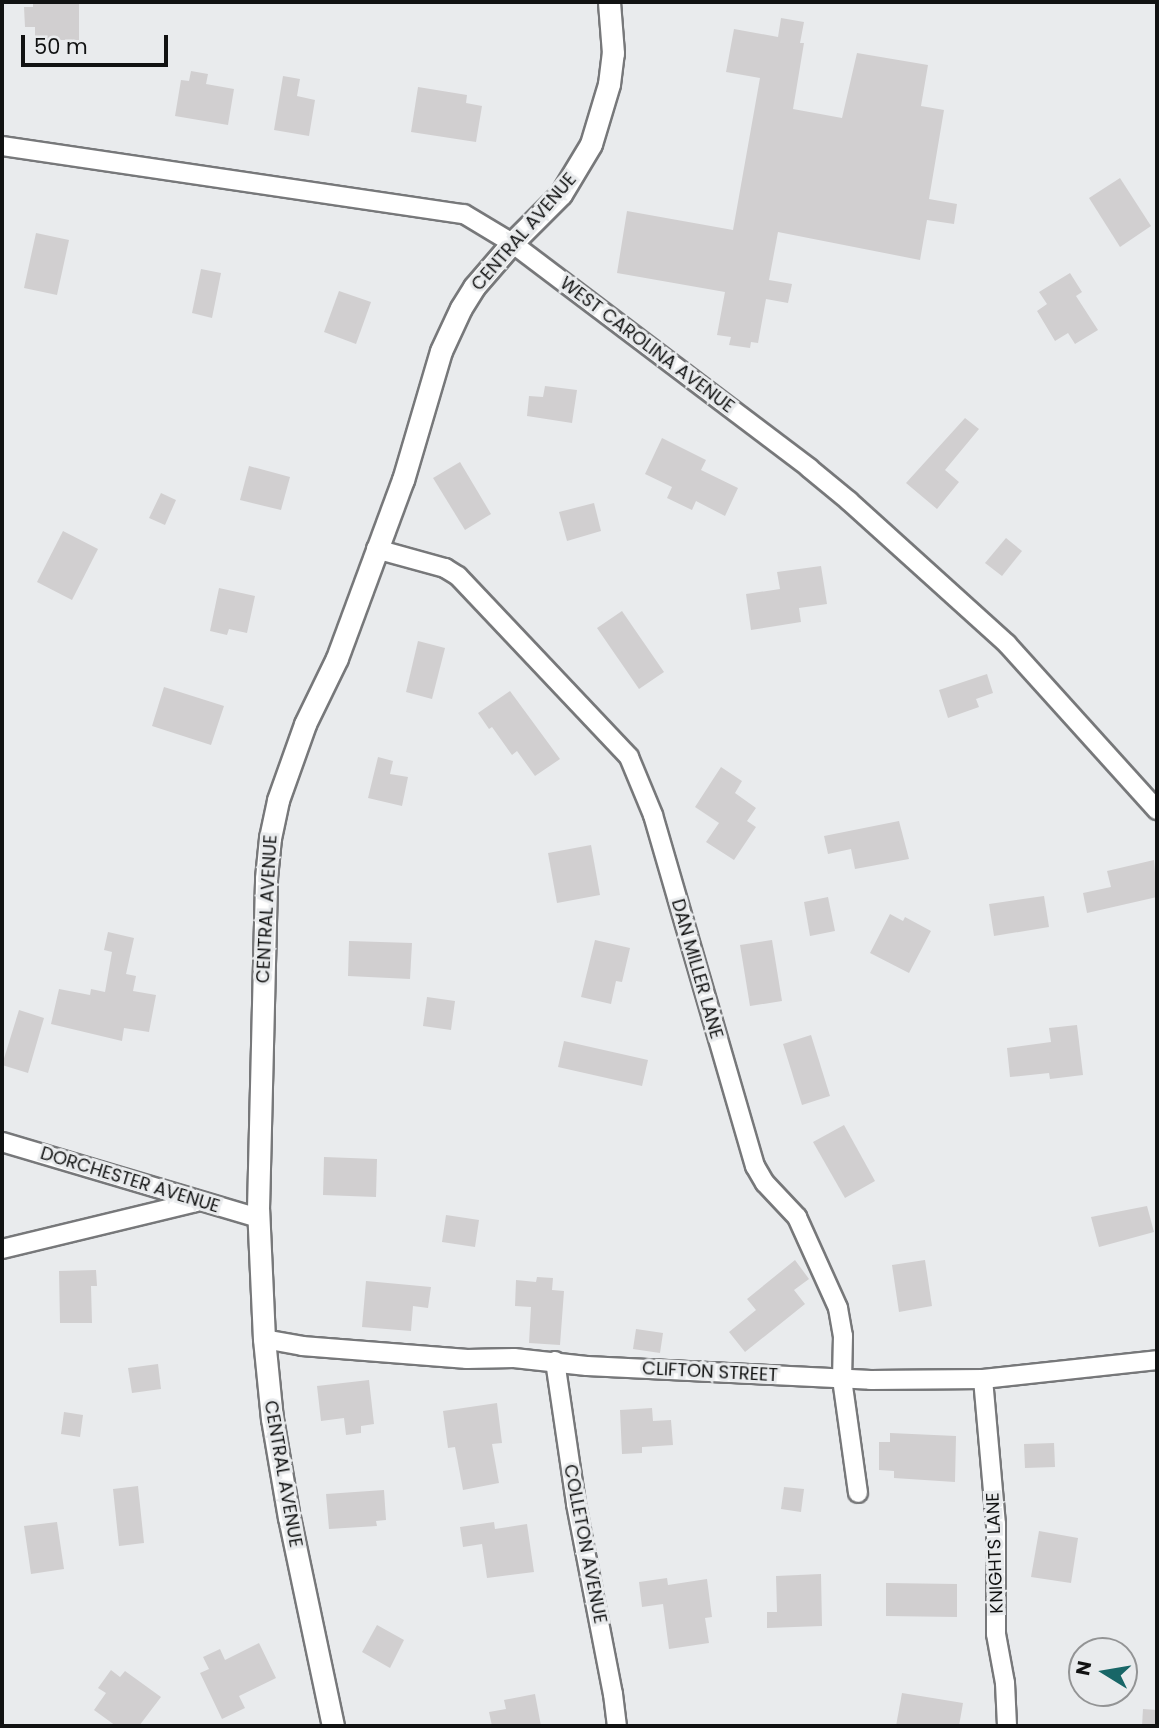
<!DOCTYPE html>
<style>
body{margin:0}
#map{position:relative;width:1159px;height:1728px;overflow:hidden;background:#e9ebed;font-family:Poppins,sans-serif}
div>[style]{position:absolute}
.building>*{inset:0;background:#d1cfd0}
.roads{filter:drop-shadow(2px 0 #77787a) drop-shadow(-2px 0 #77787a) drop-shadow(0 2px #77787a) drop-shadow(0 -2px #77787a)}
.minor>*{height:18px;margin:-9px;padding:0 9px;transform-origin:9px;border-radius:9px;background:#fff}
.tertiary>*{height:21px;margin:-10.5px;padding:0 10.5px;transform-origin:10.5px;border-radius:10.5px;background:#fff}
span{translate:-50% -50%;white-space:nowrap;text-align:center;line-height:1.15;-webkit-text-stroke:6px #e9ebed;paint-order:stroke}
.street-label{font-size:18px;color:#111212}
.frame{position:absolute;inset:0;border:4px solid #111212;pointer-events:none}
.north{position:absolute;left:1068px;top:1637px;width:70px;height:70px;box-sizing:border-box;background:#e9ebed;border:2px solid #939495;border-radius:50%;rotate:281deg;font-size:19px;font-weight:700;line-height:28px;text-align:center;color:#111212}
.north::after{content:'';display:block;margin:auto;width:24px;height:32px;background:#186667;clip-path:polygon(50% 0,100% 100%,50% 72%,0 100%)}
.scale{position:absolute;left:21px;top:35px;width:147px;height:32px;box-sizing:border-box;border:4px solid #111212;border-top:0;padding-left:9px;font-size:21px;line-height:24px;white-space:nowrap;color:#111212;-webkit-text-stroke:5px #e9ebed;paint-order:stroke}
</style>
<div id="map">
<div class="building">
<i style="clip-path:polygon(33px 2px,79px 2px,79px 40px,35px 40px,35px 27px,25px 27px,24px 7px,33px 7px)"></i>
<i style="clip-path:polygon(781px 18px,804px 22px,800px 43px,804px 43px,793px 109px,842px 118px,857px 53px,928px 65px,921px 106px,944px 110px,929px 199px,957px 204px,954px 224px,927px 220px,920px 260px,778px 232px,769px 280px,792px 284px,788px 303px,766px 299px,758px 343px,751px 342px,750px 348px,729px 345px,731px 337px,717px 335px,725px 292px,617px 273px,627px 211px,733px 230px,760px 78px,726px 72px,734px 29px,778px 37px)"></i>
<i style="clip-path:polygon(191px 71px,208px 74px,206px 84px,234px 89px,228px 125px,175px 116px,181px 80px,189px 81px)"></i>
<i style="clip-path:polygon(283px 76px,300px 79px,297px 96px,315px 100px,309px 136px,274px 130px)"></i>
<i style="clip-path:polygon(418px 87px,467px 95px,466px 103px,482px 106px,476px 142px,411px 132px)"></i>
<i style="clip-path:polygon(1120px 178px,1151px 226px,1120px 247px,1089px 198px)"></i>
<i style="clip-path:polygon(36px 233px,69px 240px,57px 295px,24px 288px)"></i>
<i style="clip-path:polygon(201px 269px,221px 273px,212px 318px,192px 313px)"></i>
<i style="clip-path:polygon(1070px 273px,1082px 292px,1076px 296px,1098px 330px,1075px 344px,1068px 333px,1055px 341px,1037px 311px,1047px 304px,1039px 292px)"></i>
<i style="clip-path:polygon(339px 291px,371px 302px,356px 344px,324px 332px)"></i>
<i style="clip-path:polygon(545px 386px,577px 390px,572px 423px,527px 416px,529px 396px,543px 397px)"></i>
<i style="clip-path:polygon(965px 418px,979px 429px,945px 470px,959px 482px,937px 509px,906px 483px)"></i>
<i style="clip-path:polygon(662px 438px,706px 460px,701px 470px,738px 488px,725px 516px,696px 501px,692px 510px,667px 498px,672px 487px,645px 474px)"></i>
<i style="clip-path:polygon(460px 462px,491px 514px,465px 530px,433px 478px)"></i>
<i style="clip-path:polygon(249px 466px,290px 477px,281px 510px,240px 500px)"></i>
<i style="clip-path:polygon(161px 493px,176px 500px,165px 525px,149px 518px)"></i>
<i style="clip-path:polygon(594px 503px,601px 531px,567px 541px,559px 512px)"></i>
<i style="clip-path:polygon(63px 531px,98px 549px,72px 600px,37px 582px)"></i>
<i style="clip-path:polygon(1006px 538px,1022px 551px,1002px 576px,985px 563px)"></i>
<i style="clip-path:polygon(821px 566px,827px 604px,799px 608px,801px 622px,751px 630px,746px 594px,780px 589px,777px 572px)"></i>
<i style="clip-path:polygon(219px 588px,255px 596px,247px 633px,229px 629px,227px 635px,210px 631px)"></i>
<i style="clip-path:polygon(622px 611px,664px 672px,639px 689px,597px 628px)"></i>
<i style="clip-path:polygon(418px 641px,445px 648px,432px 699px,406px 692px)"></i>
<i style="clip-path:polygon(987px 674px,993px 693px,976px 699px,979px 707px,948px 718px,939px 690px)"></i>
<i style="clip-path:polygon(164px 687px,224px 706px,211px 745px,152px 726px)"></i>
<i style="clip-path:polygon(510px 691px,560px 759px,535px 776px,517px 751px,512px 755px,492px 727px,489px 729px,478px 713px)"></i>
<i style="clip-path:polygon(378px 757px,393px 761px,390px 774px,408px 777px,402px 806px,368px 798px)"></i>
<i style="clip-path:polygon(721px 767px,742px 781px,735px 793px,756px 808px,747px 821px,756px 827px,734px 860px,706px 842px,719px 823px,695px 807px)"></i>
<i style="clip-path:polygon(899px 821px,909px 859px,855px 869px,851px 849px,828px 854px,824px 836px)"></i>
<i style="clip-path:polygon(591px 845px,600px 895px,557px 903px,548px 853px)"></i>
<i style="clip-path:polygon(1154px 860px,1157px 897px,1087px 913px,1083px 893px,1111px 887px,1107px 871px)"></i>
<i style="clip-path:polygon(1044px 896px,1049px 927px,994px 936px,989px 904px)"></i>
<i style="clip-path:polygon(828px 897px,835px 931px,810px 936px,804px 902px)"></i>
<i style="clip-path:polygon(890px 914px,903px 921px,905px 917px,931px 931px,909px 973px,870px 953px)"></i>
<i style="clip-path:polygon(108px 932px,134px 938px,126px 974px,136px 976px,133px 991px,156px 995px,149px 1032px,124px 1028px,122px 1041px,51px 1024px,59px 989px,90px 995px,91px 989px,105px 992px,112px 952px,104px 950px)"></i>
<i style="clip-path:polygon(595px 940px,630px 948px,622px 982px,616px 981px,611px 1004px,581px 997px)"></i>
<i style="clip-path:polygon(772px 940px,782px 1001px,750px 1006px,740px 945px)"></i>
<i style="clip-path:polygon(349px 941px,412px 943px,410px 979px,348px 976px)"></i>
<i style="clip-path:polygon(427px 997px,455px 1001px,451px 1030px,423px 1026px)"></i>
<i style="clip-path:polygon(19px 1010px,44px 1018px,28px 1073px,2px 1065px)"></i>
<i style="clip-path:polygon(1077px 1025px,1083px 1075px,1050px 1079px,1049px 1073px,1010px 1077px,1007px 1048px,1051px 1042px,1049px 1028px)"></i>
<i style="clip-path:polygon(811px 1035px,830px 1096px,802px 1105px,783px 1044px)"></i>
<i style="clip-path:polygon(564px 1041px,648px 1060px,642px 1086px,558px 1067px)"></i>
<i style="clip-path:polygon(844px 1125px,875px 1181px,845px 1198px,813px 1142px)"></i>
<i style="clip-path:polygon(324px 1157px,377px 1159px,376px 1197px,323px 1195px)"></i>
<i style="clip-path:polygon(1147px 1206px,1154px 1232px,1099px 1247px,1091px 1217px)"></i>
<i style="clip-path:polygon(446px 1215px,479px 1220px,475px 1247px,442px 1242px)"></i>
<i style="clip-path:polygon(795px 1260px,809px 1279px,794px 1290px,805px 1304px,745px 1352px,729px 1332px,756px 1310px,747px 1299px)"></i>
<i style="clip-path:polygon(925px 1260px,932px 1306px,899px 1312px,892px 1265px)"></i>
<i style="clip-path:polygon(96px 1270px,97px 1286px,91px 1286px,92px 1323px,60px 1323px,59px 1271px)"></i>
<i style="clip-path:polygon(537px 1277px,553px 1278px,552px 1290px,564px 1291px,560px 1345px,529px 1343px,531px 1307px,515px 1306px,516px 1280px,536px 1282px)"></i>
<i style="clip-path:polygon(366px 1281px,431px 1287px,428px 1308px,413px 1306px,411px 1331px,362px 1327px)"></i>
<i style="clip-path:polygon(636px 1329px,663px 1333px,660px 1353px,633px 1349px)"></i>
<i style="clip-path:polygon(158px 1364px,161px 1389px,132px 1393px,128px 1368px)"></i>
<i style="clip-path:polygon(369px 1380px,374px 1424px,361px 1426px,361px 1433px,346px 1435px,344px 1418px,321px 1421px,317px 1386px)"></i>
<i style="clip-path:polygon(497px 1403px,502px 1443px,492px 1444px,499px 1483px,463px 1490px,455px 1447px,448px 1448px,443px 1411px)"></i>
<i style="clip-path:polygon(652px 1408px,653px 1421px,671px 1420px,673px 1445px,642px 1447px,642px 1453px,622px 1454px,620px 1410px)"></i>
<i style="clip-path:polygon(64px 1412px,83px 1415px,80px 1437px,61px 1434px)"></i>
<i style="clip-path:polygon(890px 1433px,956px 1436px,955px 1482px,894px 1478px,894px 1471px,879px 1470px,879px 1442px,890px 1442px)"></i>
<i style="clip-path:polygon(1054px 1443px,1055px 1467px,1025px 1468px,1024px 1444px)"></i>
<i style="clip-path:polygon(138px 1486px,144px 1543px,119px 1546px,113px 1489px)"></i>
<i style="clip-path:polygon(784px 1487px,804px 1489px,801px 1512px,781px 1509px)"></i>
<i style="clip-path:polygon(384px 1490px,386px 1520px,376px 1521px,377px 1526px,329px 1529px,326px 1494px)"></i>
<i style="clip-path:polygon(57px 1522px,64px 1569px,31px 1574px,24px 1526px)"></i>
<i style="clip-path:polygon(494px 1522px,495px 1529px,527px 1524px,534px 1572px,487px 1578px,482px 1544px,463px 1547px,460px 1527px)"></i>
<i style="clip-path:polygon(1039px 1531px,1078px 1538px,1071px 1583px,1031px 1577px)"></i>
<i style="clip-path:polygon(821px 1574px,822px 1626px,767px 1628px,767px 1612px,777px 1612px,776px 1576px)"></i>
<i style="clip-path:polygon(667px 1578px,668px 1585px,707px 1579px,712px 1617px,705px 1618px,709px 1643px,669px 1649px,663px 1604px,642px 1607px,639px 1582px)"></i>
<i style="clip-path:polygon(886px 1583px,957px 1584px,957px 1617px,886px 1616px)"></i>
<i style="clip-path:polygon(377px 1625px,404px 1640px,390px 1668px,362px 1652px)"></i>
<i style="clip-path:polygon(259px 1643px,276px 1678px,239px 1696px,245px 1708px,222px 1719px,200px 1673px,209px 1669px,203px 1657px,220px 1649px,225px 1660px)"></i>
<i style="clip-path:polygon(111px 1670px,120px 1677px,125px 1671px,161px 1697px,139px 1726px,116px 1726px,94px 1710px,106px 1693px,98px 1688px)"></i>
<i style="clip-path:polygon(902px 1693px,963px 1703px,959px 1726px,896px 1726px)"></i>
<i style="clip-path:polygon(535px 1694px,541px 1726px,492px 1726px,489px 1712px,506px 1709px,504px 1700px)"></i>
<i style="clip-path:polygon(1143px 1709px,1157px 1710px,1157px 1726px,1142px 1726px)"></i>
</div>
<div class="roads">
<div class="minor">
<i style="left:2px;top:146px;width:467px;rotate:8.4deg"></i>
<i style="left:464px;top:214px;width:56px;rotate:31.1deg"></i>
<i style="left:512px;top:243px;width:373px;rotate:37.1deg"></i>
<i style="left:809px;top:468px;width:52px;rotate:39.5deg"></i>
<i style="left:849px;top:501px;width:213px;rotate:42.1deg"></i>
<i style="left:1007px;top:644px;width:224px;rotate:47.9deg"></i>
<i style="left:376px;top:549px;width:72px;rotate:15.4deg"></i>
<i style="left:445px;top:568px;width:15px;rotate:32deg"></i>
<i style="left:458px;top:576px;width:249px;rotate:46.6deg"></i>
<i style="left:629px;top:757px;width:63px;rotate:67.5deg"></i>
<i style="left:653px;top:815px;width:366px;rotate:73.8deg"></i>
<i style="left:755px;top:1166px;width:20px;rotate:60deg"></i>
<i style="left:765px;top:1183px;width:47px;rotate:46.7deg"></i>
<i style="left:797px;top:1217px;width:100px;rotate:65.7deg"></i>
<i style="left:838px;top:1308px;width:28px;rotate:80deg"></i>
<i style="left:843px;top:1336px;width:43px;rotate:91.3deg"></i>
<i style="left:842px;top:1379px;width:115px;rotate:82deg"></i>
<i style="left:2px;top:1142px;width:267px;rotate:16.5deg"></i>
<i style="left:2px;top:1249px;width:200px;rotate:-13.6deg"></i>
<i style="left:264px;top:1339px;width:39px;rotate:10deg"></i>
<i style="left:302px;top:1346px;width:166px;rotate:4.5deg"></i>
<i style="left:467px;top:1359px;width:47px;rotate:-1.2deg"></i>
<i style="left:514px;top:1358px;width:73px;rotate:6.3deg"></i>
<i style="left:587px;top:1366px;width:284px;rotate:2.8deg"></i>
<i style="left:871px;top:1380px;width:112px;rotate:-0.5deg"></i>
<i style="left:983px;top:1379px;width:175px;rotate:-6.2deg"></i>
<i style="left:555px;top:1361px;width:145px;rotate:81.6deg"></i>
<i style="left:576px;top:1504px;width:194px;rotate:79deg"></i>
<i style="left:613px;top:1694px;width:32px;rotate:83deg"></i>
<i style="left:983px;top:1379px;width:146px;rotate:84.9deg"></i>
<i style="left:996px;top:1524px;width:110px;rotate:90deg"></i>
<i style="left:996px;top:1634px;width:50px;rotate:79.6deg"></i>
<i style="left:1005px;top:1683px;width:43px;rotate:87.3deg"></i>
</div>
<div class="tertiary">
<i style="left:333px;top:1726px;width:213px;rotate:-101.9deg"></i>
<i style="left:289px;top:1518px;width:100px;rotate:-99.7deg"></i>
<i style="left:272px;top:1419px;width:80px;rotate:-95.7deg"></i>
<i style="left:264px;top:1339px;width:130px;rotate:-92.6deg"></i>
<i style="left:258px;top:1209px;width:331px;rotate:-88.6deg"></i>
<i style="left:266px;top:878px;width:40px;rotate:-84.3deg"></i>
<i style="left:270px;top:838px;width:39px;rotate:-78deg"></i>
<i style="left:278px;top:800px;width:81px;rotate:-70.4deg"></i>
<i style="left:305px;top:724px;width:73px;rotate:-64.1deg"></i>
<i style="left:337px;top:658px;width:190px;rotate:-69.7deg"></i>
<i style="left:403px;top:480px;width:134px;rotate:-73.6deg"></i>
<i style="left:441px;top:351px;width:47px;rotate:-65.1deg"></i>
<i style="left:461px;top:308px;width:25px;rotate:-58deg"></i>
<i style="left:474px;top:287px;width:58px;rotate:-49.2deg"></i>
<i style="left:512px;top:243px;width:69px;rotate:-45deg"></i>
<i style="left:561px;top:194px;width:58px;rotate:-59deg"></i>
<i style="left:591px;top:144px;width:63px;rotate:-73.3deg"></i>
<i style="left:609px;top:84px;width:31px;rotate:-83deg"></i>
<i style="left:613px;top:53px;width:51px;rotate:-94.5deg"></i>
</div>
</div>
<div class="street-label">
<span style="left:524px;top:232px;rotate:-49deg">CENTRAL AVENUE</span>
<span style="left:647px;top:345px;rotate:37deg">WEST CAROLINA AVENUE</span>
<span style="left:267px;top:909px;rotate:-87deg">CENTRAL AVENUE</span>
<span style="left:697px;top:969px;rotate:74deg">DAN MILLER LANE</span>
<span style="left:130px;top:1180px;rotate:17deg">DORCHESTER AVENUE</span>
<span style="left:710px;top:1372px;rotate:3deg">CLIFTON STREET</span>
<span style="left:283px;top:1474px;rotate:80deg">CENTRAL AVENUE</span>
<span style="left:585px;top:1544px;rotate:79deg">COLLETON AVENUE</span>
<span style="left:995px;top:1553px;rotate:-92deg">KNIGHTS LANE</span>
</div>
<div class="frame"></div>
<div class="north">N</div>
<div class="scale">50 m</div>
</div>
